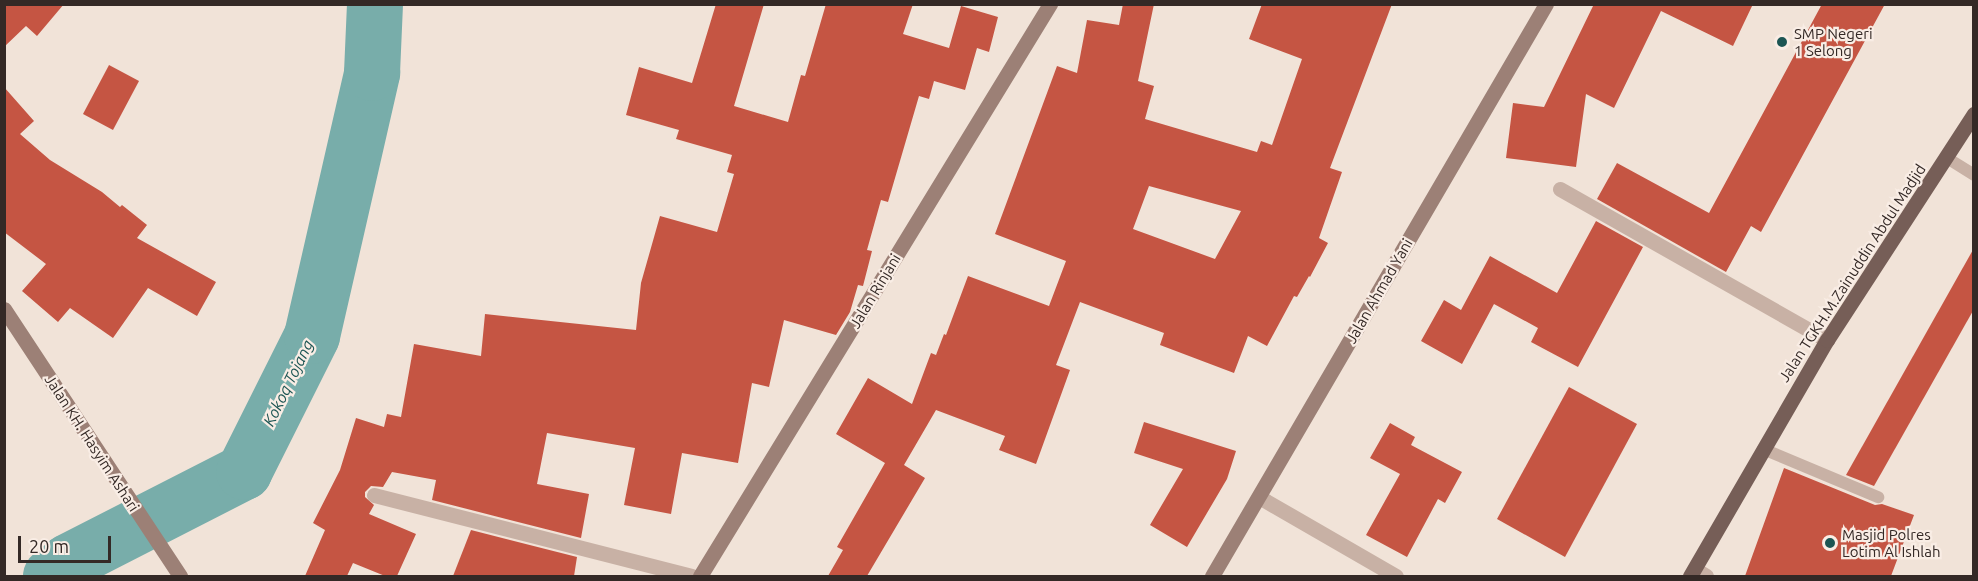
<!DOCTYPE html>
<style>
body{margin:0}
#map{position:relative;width:1978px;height:581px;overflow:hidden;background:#f1e3d8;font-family:Ubuntu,sans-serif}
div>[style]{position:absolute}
.river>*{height:56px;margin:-28px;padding:0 28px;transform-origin:28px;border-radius:28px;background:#78adaa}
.building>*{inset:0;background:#c55543}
.lane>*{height:12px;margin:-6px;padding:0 6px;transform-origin:6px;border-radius:6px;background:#c8b1a5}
.street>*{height:15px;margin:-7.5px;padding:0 7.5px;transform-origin:7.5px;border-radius:7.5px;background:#c8b1a5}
.secondary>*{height:15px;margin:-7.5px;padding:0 7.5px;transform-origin:7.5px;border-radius:7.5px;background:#9c8076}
.primary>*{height:15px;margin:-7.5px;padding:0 7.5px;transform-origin:7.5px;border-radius:7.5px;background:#765e57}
.dots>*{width:16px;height:16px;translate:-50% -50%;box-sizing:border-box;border:3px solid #f9ede5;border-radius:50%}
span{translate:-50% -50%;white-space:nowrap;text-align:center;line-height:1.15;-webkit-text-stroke:4.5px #f9ede5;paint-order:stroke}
.poi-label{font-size:15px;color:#342926}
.left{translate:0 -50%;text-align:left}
.street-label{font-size:15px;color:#342926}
.water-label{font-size:16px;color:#1c5553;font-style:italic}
.frame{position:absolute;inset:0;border:6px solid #342926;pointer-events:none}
.scale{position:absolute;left:18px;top:536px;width:93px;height:27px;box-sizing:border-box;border:3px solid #342926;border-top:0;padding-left:8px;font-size:18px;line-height:21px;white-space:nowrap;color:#342926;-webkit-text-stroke:4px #f9ede5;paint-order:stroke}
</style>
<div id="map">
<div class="river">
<i style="left:51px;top:576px;width:22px;rotate:-39deg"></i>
<i style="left:68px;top:562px;width:198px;rotate:-27.1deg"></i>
<i style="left:244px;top:472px;width:152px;rotate:-63.4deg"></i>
<i style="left:312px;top:336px;width:270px;rotate:-77.1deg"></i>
<i style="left:372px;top:73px;width:69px;rotate:-87.5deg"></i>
</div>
<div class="building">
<i style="clip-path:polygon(4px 4px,64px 4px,37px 36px,26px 26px,4px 47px)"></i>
<i style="clip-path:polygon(716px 4px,764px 4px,734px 106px,788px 122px,801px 75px,805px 76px,826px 4px,913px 4px,903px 34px,949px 48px,961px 6px,998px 17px,989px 52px,977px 48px,965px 90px,934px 81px,929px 99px,919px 96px,888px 202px,881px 200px,867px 250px,872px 251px,863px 286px,858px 285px,850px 312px,836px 335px,784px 320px,769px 387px,752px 383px,738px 463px,682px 453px,671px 514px,624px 505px,635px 448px,547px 433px,537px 484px,589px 494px,581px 538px,432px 500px,436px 480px,392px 472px,383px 487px,371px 486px,365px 492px,365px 497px,374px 505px,369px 514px,416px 534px,397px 576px,385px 576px,353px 563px,347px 576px,305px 576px,325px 530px,313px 523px,340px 470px,356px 418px,384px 427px,387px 414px,401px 417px,414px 344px,481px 356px,485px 314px,636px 330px,641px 283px,660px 216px,717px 232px,734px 174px,727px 172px,732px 155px,676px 139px,679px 130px,626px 115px,639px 67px,692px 83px)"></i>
<i style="clip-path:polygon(evenodd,1123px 4px,1154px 4px,1138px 81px,1154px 86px,1145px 119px,1257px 152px,1261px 141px,1272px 145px,1302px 59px,1249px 39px,1262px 4px,1392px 4px,1330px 168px,1342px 172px,1319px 238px,1328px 243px,1310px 277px,1309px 276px,1297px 297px,1294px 296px,1267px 346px,1248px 336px,1234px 373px,1160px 345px,1164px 333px,1080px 302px,1056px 365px,1070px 370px,1036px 464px,999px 450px,1005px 436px,936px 410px,904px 465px,925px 478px,867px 576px,828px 576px,843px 550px,837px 547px,885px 463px,836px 434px,868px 378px,912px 404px,931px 353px,936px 355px,944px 334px,946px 335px,968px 276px,1049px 306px,1066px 261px,995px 234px,1057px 66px,1077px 73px,1087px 20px,1119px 25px,1123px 4px,1149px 186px,1241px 211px,1215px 259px,1133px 229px,1149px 186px)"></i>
<i style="clip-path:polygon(1594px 4px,1753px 4px,1733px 46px,1661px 11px,1614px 108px,1586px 94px,1576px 167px,1506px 158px,1513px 103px,1544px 107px)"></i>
<i style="clip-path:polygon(1822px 4px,1885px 4px,1761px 232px,1751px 226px,1726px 272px,1597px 199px,1617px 163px,1709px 213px)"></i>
<i style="clip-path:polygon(109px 65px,139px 81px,113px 130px,83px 114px)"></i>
<i style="clip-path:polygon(4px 87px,34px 121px,20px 134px,50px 160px,102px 192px,120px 207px,122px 205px,147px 225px,137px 238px,216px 282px,197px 316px,148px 288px,113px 338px,70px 308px,58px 322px,22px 291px,46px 264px,4px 232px)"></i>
<i style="clip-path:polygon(1596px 221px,1643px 247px,1578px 367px,1531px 342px,1538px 328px,1494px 304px,1462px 364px,1421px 341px,1444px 300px,1461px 310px,1490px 256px,1557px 293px)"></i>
<i style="clip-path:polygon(1974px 248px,1974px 309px,1874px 486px,1846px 475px)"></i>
<i style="clip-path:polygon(1569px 387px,1637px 424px,1565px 557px,1497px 519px)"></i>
<i style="clip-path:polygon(1144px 422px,1236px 451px,1227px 479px,1187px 547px,1150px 525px,1183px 469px,1134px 453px)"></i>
<i style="clip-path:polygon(1390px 423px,1415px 437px,1411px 445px,1462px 472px,1445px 503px,1438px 499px,1407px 557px,1366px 535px,1400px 474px,1370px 458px)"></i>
<i style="clip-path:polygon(1784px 468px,1875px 505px,1882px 504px,1914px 515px,1891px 576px,1745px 576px)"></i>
<i style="clip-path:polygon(471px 530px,577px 557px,574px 576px,453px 576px)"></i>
</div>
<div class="lane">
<i style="left:1947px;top:158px;width:32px;rotate:32deg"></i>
<i style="left:1763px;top:449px;width:125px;rotate:22.7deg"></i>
</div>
<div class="street">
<i style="left:1560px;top:189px;width:307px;rotate:29.5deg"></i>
<i style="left:374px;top:495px;width:328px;rotate:14.3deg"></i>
<i style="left:1259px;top:497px;width:158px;rotate:30deg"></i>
<i style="left:1695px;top:569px;width:13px;rotate:32deg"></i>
</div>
<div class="secondary">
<i style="left:4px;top:309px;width:320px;rotate:56.6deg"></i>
<i style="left:700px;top:576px;width:671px;rotate:-58.54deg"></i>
<i style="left:1212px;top:576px;width:662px;rotate:-59.72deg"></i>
</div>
<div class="primary">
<i style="left:1690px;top:576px;width:273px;rotate:-59.9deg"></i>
<i style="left:1827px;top:340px;width:270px;rotate:-57deg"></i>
</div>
<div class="dots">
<i style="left:1782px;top:42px;background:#1c5553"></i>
<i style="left:1830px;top:543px;background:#1c5553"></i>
</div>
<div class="poi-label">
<span class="left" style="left:1794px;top:42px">SMP Negeri<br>1 Selong</span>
<span class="left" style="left:1842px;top:543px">Masjid Polres<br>Lotim Al Ishlah</span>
</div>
<div class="street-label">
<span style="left:1852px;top:273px;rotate:-57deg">Jalan TGKH.M.Zainuddin Abdul Madjid</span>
<span style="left:875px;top:291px;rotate:-59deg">Jalan Rinjani</span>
<span style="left:1379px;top:291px;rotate:-60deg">Jalan Ahmad Yani</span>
<span style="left:92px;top:443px;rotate:57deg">Jalan KH. Hasyim Ashari</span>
</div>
<div class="water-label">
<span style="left:288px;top:383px;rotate:-64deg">Kokoq Tojang</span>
</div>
<div class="frame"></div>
<div class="scale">20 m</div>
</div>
